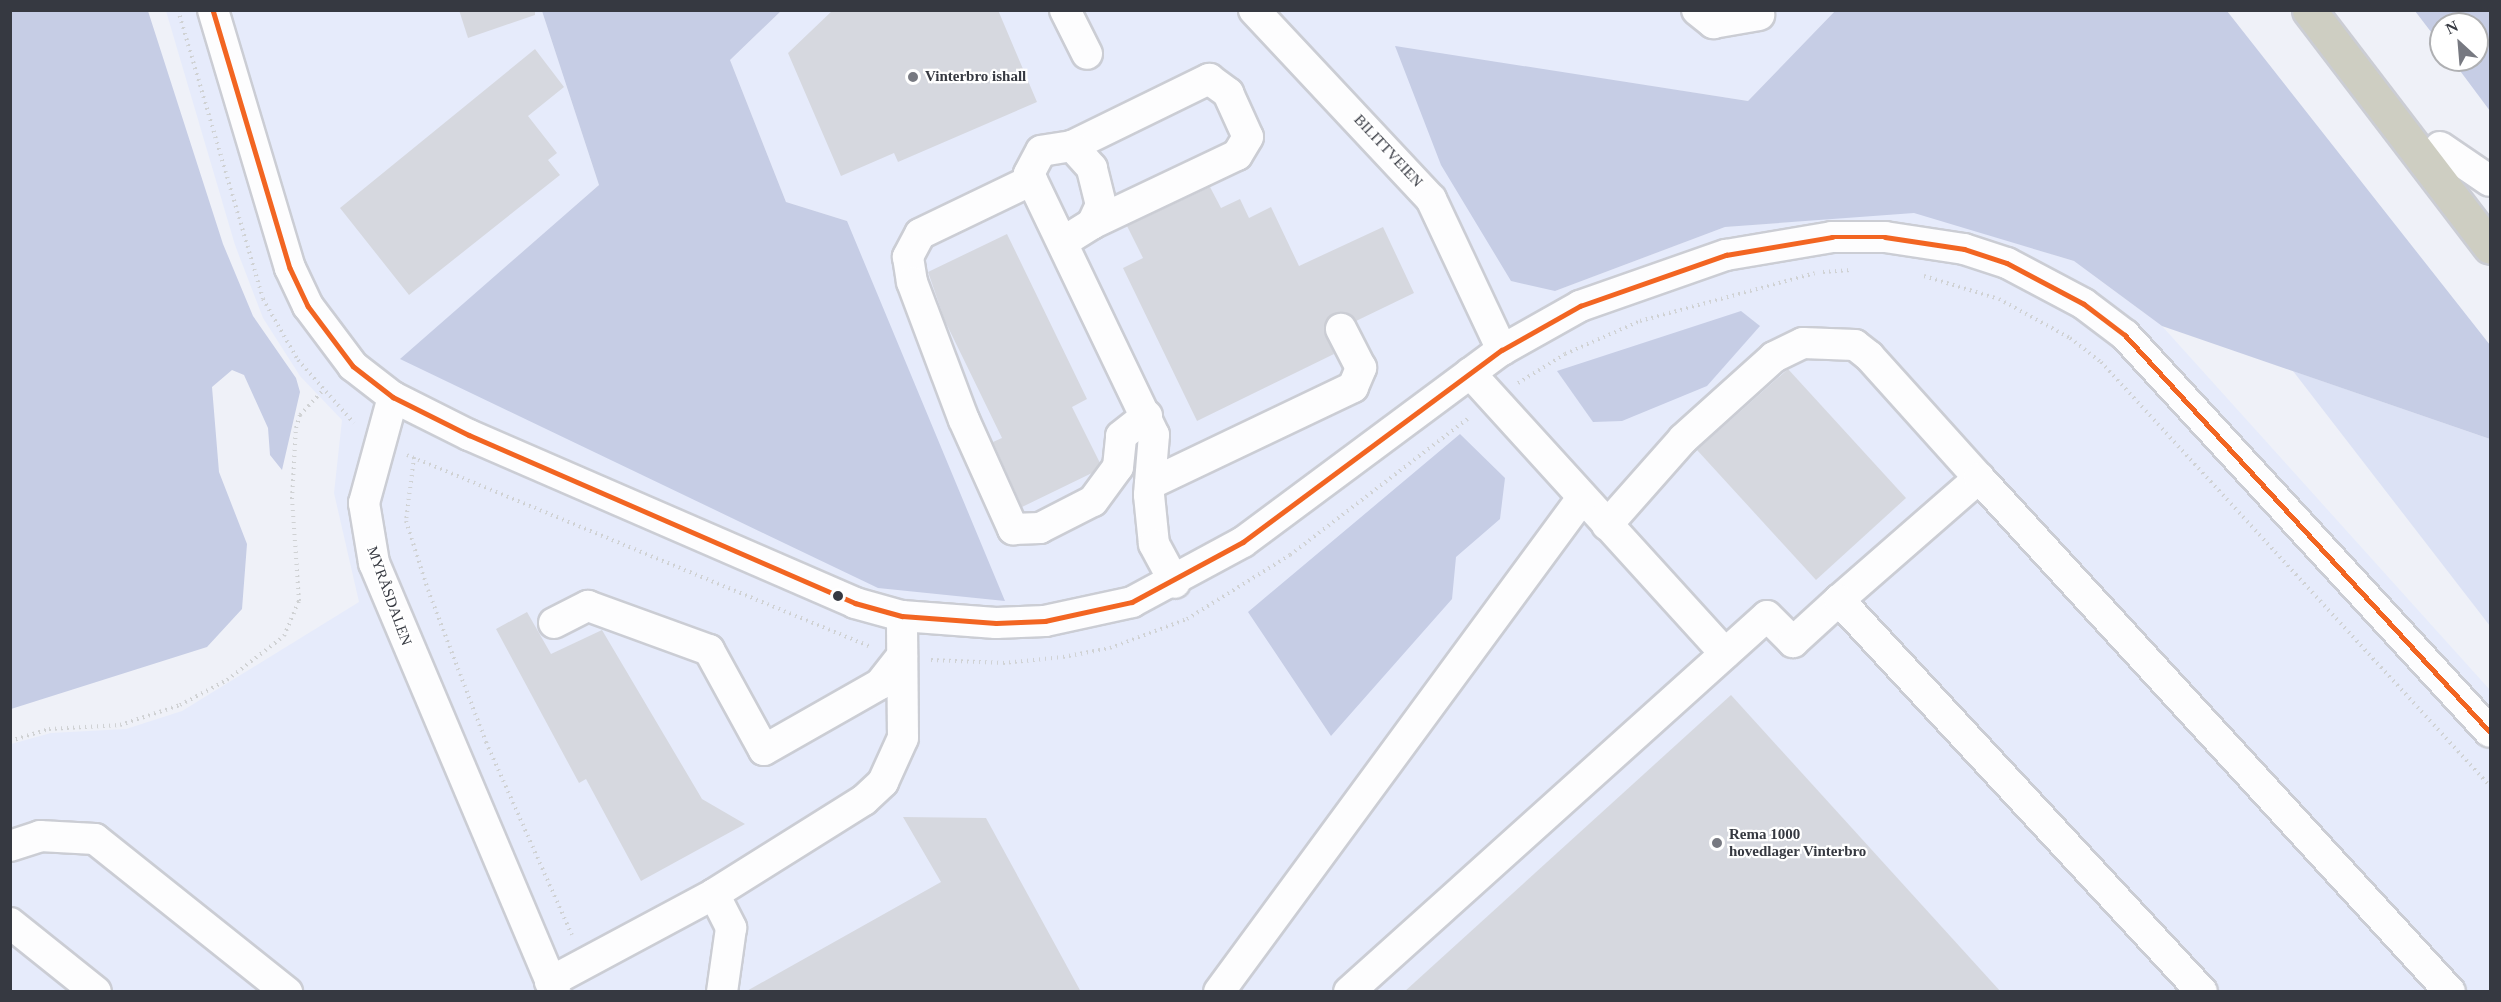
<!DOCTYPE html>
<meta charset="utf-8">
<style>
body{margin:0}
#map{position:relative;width:2501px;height:1002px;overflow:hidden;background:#eff1f8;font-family:Georgia,serif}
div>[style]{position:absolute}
.built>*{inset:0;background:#e6ebfb}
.green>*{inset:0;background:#dce2f5}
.forest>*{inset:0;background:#c6cde5}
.building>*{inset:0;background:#d6d8df}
.path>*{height:4px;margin-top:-2px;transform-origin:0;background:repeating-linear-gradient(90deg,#d0d2d4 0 1.5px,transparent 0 6px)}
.roads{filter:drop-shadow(2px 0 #cbcdd4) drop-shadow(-2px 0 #cbcdd4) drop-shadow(0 2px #cbcdd4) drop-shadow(0 -2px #cbcdd4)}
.minor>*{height:30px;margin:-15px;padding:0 15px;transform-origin:15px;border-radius:15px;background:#fdfdfe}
.highway>*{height:33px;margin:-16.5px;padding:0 16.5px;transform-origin:16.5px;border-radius:16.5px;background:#cecec2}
.bus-1>*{height:4.5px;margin:-2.25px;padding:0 2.25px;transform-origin:2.25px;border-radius:2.25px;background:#f26522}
.dots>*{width:16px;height:16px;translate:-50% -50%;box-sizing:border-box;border:3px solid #fff;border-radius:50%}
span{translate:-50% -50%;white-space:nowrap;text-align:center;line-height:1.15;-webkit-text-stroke:4.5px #fff;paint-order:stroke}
.poi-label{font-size:15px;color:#363941;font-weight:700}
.left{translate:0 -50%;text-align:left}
.street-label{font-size:15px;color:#363941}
.frame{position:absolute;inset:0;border:12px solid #363941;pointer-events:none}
.north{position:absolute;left:2429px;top:12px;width:60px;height:60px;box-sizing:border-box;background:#fff;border:2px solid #afb0b3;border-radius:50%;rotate:334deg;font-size:16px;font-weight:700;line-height:24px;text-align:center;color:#363941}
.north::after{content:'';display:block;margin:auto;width:21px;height:27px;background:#777981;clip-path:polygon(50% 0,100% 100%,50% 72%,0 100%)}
</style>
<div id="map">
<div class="built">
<i style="clip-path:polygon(166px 11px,542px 11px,599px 185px,401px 359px,847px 221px,786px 202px,730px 60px,781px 11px,1835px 11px,1748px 101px,1396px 47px,1555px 291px,1725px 227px,1914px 212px,2074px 261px,2162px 326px,2490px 690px,2490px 991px,11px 992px,11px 744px,51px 733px,126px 729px,182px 711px,359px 602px,334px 493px,342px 420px,300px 376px,263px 318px,235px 245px)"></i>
</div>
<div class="green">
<i style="clip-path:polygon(2293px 371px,2490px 439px,2490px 626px)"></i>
</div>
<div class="forest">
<i style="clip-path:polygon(11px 10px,148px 11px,223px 244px,253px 316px,296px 378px,300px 392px,282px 470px,270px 455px,268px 428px,244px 375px,232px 370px,212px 387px,219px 472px,247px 544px,242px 609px,207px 647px,11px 709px)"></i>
<i style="clip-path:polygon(542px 11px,781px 11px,730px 60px,786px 202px,847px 221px,1005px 601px,878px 588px,400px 359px,599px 185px)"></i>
<i style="clip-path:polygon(1835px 11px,2227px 11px,2490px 345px,2490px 439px,2162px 326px,2074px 261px,1914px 213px,1725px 227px,1555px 291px,1511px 281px,1441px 165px,1395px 46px,1748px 101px)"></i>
<i style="clip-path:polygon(2415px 11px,2490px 11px,2490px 111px,2452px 60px,2477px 60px,2477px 24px,2441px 24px,2441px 45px)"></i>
<i style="clip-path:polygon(1741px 311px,1760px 326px,1707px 386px,1622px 421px,1593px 422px,1557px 371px)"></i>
<i style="clip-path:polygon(1460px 434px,1505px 478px,1500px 519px,1456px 557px,1452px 599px,1331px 736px,1248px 612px)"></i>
</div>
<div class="building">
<i style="clip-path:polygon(459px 10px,535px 10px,535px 15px,468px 38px)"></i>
<i style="clip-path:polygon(833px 10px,998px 10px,1037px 102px,898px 162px,894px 153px,841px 176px,788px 53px)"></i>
<i style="clip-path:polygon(535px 49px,564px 87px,528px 116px,557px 153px,548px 160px,560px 175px,409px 295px,340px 208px)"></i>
<i style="clip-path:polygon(1210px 187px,1221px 208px,1240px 199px,1249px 218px,1271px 207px,1299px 266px,1383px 227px,1414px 293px,1356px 321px,1342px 312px,1333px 314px,1324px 329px,1334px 354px,1197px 421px,1123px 268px,1143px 258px,1127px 226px)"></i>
<i style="clip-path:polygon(1007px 234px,1087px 399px,1072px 407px,1100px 463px,1092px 473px,1022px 507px,993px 442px,1002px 438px,945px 321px,928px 272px)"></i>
<i style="clip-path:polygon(1788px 369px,1906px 498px,1816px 580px,1697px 450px)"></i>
<i style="clip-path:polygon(527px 612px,551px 654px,602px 630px,702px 799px,745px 824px,641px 881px,586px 779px,579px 783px,496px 629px)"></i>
<i style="clip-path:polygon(1731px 695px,2001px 992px,1404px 992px)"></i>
<i style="clip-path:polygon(903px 817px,986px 818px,1081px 992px,745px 992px,941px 882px)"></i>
</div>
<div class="path">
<i style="left:178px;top:10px;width:301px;rotate:73.6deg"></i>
<i style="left:263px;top:299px;width:70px;rotate:60.2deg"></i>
<i style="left:298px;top:360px;width:84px;rotate:48.4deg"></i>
<i style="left:1823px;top:272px;width:28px;rotate:-4deg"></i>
<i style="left:1924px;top:276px;width:78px;rotate:17deg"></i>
<i style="left:1999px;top:299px;width:81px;rotate:28.8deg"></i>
<i style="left:2070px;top:338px;width:39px;rotate:38deg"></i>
<i style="left:2101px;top:362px;width:575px;rotate:47.47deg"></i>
<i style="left:1518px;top:383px;width:55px;rotate:-31.7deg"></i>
<i style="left:1565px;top:354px;width:82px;rotate:-23.7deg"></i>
<i style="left:1640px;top:321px;width:181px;rotate:-15.3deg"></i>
<i style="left:407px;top:455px;width:502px;rotate:22.48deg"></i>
<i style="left:414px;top:457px;width:64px;rotate:97.1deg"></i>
<i style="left:406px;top:521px;width:72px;rotate:72.3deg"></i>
<i style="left:428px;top:590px;width:163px;rotate:69.1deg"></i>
<i style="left:486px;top:742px;width:211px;rotate:66deg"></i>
<i style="left:931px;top:660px;width:72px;rotate:2.4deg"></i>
<i style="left:1003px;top:663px;width:60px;rotate:-5.7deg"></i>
<i style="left:1063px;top:657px;width:48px;rotate:-10.8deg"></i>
<i style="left:1110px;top:648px;width:82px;rotate:-20.6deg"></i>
<i style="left:1187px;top:619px;width:121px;rotate:-31.9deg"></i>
<i style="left:1290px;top:555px;width:227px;rotate:-37.5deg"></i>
<i style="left:10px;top:741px;width:41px;rotate:-17.1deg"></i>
<i style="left:49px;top:729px;width:71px;rotate:-3.2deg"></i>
<i style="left:120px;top:725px;width:63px;rotate:-18.4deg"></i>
<i style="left:180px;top:705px;width:53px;rotate:-28deg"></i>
<i style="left:227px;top:680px;width:72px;rotate:-37.7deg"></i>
<i style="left:284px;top:636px;width:38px;rotate:-67deg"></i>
<i style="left:299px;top:601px;width:102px;rotate:-93.9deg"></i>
<i style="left:292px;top:499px;width:71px;rotate:-86.8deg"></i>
<i style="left:296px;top:428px;width:14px;rotate:-73deg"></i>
<i style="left:300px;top:415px;width:35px;rotate:-47deg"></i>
</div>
<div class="roads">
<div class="minor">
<i style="left:213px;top:10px;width:269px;rotate:73.4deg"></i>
<i style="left:290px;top:268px;width:42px;rotate:64.7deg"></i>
<i style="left:308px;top:306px;width:75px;rotate:53.1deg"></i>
<i style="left:353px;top:366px;width:51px;rotate:37.8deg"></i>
<i style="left:393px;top:397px;width:85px;rotate:26.6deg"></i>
<i style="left:469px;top:435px;width:421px;rotate:23.5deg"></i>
<i style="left:855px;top:603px;width:49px;rotate:15.5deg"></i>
<i style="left:902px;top:616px;width:94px;rotate:4.3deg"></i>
<i style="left:996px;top:623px;width:49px;rotate:-2.3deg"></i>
<i style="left:1045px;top:621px;width:89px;rotate:-12.3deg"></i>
<i style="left:1132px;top:602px;width:126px;rotate:-28.4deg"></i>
<i style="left:1243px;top:542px;width:322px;rotate:-36.6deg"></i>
<i style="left:1502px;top:350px;width:90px;rotate:-29.4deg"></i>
<i style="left:1580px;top:306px;width:155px;rotate:-19.3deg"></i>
<i style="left:1726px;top:255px;width:108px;rotate:-9.6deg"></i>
<i style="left:1832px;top:237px;width:53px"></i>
<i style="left:1885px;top:237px;width:80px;rotate:8.6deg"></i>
<i style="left:1964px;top:249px;width:45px;rotate:18deg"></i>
<i style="left:2007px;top:263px;width:87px;rotate:28deg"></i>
<i style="left:2084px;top:304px;width:51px;rotate:37.1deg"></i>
<i style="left:2125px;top:335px;width:539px;rotate:47.4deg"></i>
<i style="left:1065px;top:10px;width:49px;rotate:63.4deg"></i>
<i style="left:1254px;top:10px;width:259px;rotate:46.9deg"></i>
<i style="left:1431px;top:199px;width:167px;rotate:64.8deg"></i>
<i style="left:1697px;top:10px;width:21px;rotate:39deg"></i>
<i style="left:1713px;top:23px;width:47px;rotate:-9.9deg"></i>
<i style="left:1072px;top:146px;width:153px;rotate:-26.1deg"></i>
<i style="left:1209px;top:79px;width:24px;rotate:36deg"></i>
<i style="left:1228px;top:93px;width:48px;rotate:65.6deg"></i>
<i style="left:1248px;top:137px;width:21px;rotate:121deg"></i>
<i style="left:1237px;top:155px;width:161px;rotate:154.6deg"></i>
<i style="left:2440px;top:147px;width:60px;rotate:34.2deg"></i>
<i style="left:1032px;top:180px;width:124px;rotate:154.3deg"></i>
<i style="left:920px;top:234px;width:26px;rotate:118deg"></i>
<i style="left:908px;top:257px;width:25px;rotate:81deg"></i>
<i style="left:912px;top:282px;width:147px;rotate:69.4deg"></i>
<i style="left:964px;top:420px;width:120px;rotate:65.8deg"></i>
<i style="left:1013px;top:529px;width:27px;rotate:-2deg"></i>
<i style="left:1040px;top:528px;width:59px;rotate:-27deg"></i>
<i style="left:1093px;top:501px;width:42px;rotate:-53.7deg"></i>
<i style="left:1118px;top:467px;width:31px;rotate:-84deg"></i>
<i style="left:1121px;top:436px;width:33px;rotate:-38deg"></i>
<i style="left:1063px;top:242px;width:34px;rotate:-32deg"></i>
<i style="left:1092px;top:224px;width:21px;rotate:-65deg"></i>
<i style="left:1101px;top:205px;width:38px;rotate:-104deg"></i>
<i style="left:1092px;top:168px;width:30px;rotate:-132deg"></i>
<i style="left:1072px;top:146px;width:31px;rotate:171deg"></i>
<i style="left:1041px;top:151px;width:26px;rotate:118deg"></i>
<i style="left:1029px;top:174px;width:289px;rotate:64.4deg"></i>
<i style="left:1154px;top:435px;width:60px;rotate:94.8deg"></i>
<i style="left:1149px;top:495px;width:49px;rotate:84.2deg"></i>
<i style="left:1154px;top:544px;width:44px;rotate:61.7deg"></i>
<i style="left:1470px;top:373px;width:379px;rotate:47.7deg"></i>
<i style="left:393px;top:397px;width:110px;rotate:105.3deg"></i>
<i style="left:364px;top:503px;width:61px;rotate:80.5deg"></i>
<i style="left:374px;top:563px;width:466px;rotate:67.1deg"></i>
<i style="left:1150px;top:484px;width:225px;rotate:-25.5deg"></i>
<i style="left:1353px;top:387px;width:21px;rotate:-67deg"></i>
<i style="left:1361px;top:368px;width:44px;rotate:-117.1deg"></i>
<i style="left:1607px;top:525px;width:115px;rotate:-48.5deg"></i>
<i style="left:1683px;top:439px;width:122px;rotate:-42deg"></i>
<i style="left:1774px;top:357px;width:32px;rotate:-26deg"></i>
<i style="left:1803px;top:343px;width:52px;rotate:2.2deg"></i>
<i style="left:1855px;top:345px;width:18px;rotate:38deg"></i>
<i style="left:1869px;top:356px;width:164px;rotate:48deg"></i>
<i style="left:1839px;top:600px;width:186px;rotate:-41.1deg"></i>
<i style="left:1979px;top:478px;width:697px;rotate:47.5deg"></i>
<i style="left:554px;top:623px;width:38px;rotate:-27deg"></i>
<i style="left:588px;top:606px;width:129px;rotate:20deg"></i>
<i style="left:709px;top:650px;width:114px;rotate:61.2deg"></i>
<i style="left:764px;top:750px;width:133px;rotate:-29.6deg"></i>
<i style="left:880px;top:684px;width:36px;rotate:-52deg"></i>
<i style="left:10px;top:846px;width:32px;rotate:-18deg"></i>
<i style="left:40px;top:836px;width:55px;rotate:3.1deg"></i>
<i style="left:95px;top:839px;width:246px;rotate:38.6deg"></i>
<i style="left:714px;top:894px;width:38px;rotate:63deg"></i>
<i style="left:731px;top:928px;width:65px;rotate:98deg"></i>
<i style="left:10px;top:923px;width:110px;rotate:38.7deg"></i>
<i style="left:550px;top:982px;width:186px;rotate:-28.2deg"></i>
<i style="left:714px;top:894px;width:177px;rotate:-32.1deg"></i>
<i style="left:864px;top:800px;width:26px;rotate:-43deg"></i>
<i style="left:883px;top:782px;width:48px;rotate:-65.6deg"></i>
<i style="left:903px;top:738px;width:122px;rotate:-90.5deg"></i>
<i style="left:1219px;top:992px;width:613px;rotate:-53.69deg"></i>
<i style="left:1349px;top:992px;width:562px;rotate:-41.97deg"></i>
<i style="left:1767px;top:616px;width:37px;rotate:45deg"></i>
<i style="left:1793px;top:642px;width:62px;rotate:-42.4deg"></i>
<i style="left:1839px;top:600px;width:534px;rotate:47.2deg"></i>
</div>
<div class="highway">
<i style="left:2309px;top:10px;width:298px;rotate:52.6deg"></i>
</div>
</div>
<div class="bus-1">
<i style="left:213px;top:10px;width:269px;rotate:73.4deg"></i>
<i style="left:290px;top:268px;width:42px;rotate:64.7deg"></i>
<i style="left:308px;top:306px;width:75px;rotate:53.1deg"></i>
<i style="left:353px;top:366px;width:51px;rotate:37.8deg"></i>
<i style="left:393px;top:397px;width:85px;rotate:26.6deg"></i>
<i style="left:469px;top:435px;width:421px;rotate:23.5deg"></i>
<i style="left:855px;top:603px;width:49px;rotate:15.5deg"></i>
<i style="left:902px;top:616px;width:94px;rotate:4.3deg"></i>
<i style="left:996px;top:623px;width:49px;rotate:-2.3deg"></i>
<i style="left:1045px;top:621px;width:89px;rotate:-12.3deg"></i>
<i style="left:1132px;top:602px;width:126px;rotate:-28.4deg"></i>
<i style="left:1243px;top:542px;width:322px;rotate:-36.6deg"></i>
<i style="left:1502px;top:350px;width:90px;rotate:-29.4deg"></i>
<i style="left:1580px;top:306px;width:155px;rotate:-19.3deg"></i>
<i style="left:1726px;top:255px;width:108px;rotate:-9.6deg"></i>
<i style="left:1832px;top:237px;width:53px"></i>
<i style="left:1885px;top:237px;width:80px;rotate:8.6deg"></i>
<i style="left:1964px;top:249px;width:45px;rotate:18deg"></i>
<i style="left:2007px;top:263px;width:87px;rotate:28deg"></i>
<i style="left:2084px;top:304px;width:51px;rotate:37.1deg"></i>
<i style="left:2125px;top:335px;width:539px;rotate:47.4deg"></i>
</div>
<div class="dots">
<i style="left:913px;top:77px;background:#777981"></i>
<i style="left:838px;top:596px;background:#363941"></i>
<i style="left:1717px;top:843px;background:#777981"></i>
</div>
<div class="poi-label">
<span class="left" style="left:925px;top:77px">Vinterbro ishall</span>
<span class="left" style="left:1729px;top:843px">Rema 1000<br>hovedlager Vinterbro</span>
</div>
<div class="street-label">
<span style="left:1388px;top:151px;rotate:47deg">BILITTVEIEN</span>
<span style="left:389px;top:596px;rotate:70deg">MYRÅSDALEN</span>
</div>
<div class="frame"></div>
<div class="north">N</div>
</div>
